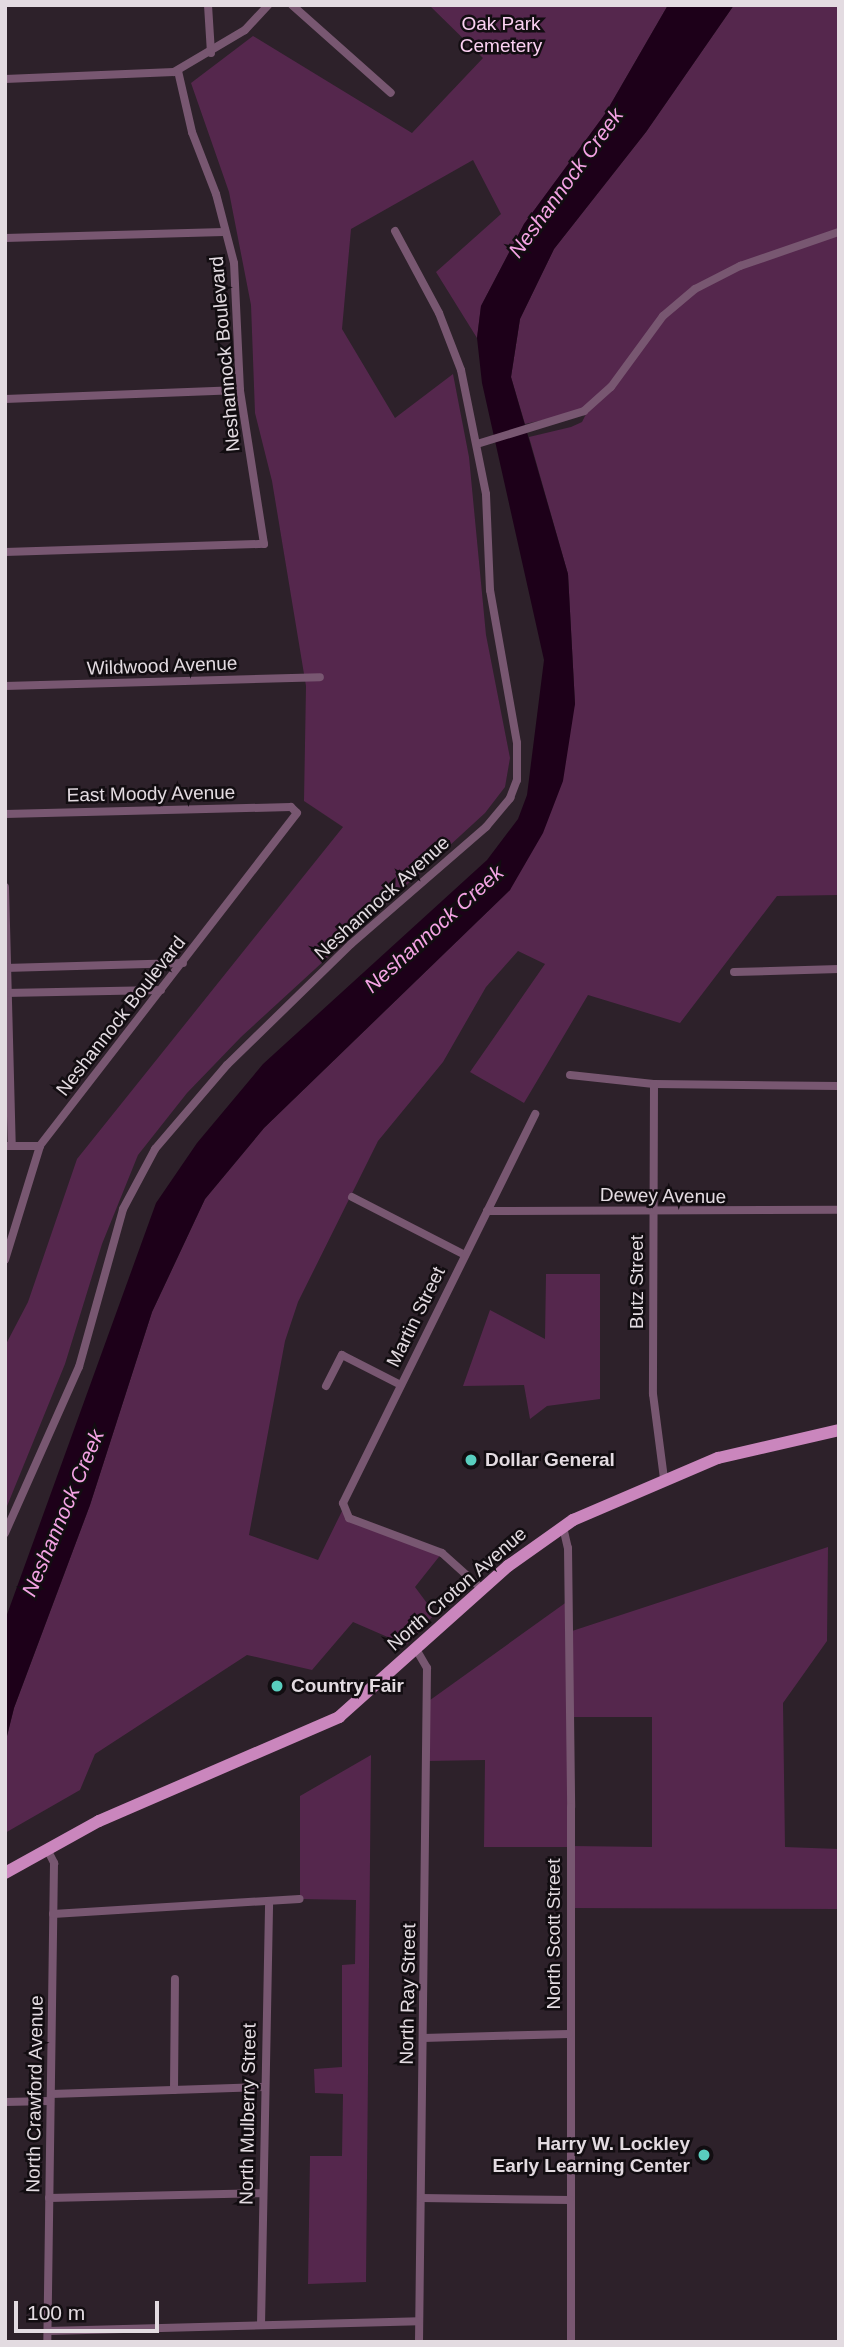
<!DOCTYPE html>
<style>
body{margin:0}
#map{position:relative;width:844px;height:2347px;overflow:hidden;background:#2d212a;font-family:Arial,sans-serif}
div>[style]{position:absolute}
.green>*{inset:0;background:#55274d}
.water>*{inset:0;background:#1d0019}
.street>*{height:8px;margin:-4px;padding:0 4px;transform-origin:4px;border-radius:4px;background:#785771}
.primary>*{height:12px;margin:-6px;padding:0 6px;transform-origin:6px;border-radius:6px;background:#ca86bd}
.dots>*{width:19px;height:19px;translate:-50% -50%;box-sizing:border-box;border:4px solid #120d11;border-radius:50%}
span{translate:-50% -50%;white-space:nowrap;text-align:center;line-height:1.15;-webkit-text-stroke:5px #120d11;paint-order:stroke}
.park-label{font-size:19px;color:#fbd1f2}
.street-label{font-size:19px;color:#e3dbe1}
.poi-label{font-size:19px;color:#e3dbe1;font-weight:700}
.left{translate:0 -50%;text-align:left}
.right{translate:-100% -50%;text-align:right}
.water-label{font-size:21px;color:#f4a3e4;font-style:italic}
.frame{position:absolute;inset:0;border:7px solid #e3dbe1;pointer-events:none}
.scale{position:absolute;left:14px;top:2301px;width:145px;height:32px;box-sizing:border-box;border:4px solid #e3dbe1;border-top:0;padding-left:9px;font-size:21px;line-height:24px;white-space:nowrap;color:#e3dbe1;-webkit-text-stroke:5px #120d11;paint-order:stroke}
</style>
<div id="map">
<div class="green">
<i style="clip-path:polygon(429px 5px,668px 5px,605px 114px,524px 224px,481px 306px,477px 338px,436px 272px,501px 214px,473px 160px,351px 229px,342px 329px,395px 418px,453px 374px,469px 457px,486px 635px,510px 758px,505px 787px,485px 813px,241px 1037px,187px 1093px,138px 1155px,102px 1244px,65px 1364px,5px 1511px,5px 1346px,28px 1302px,77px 1159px,343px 827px,304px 801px,306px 686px,272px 481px,255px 413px,251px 305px,229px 192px,191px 83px,253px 36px,412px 133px,483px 58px)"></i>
<i style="clip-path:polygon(734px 5px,839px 5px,839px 895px,777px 896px,680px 1023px,588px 995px,524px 1103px,470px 1072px,545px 964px,518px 951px,486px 987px,443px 1062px,378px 1141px,298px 1302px,285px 1341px,249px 1535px,318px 1560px,343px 1509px,345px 1514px,442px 1553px,415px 1587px,435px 1614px,406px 1645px,353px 1622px,312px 1670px,247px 1655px,95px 1754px,80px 1790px,5px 1833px,5px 1744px,14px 1708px,90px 1505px,152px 1312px,205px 1199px,264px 1128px,510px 890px,575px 704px,568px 574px,529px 437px,571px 427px,582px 422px,588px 410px,525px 424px,511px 377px,520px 319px,554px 249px,646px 132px)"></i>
<i style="clip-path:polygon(546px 1274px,600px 1274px,600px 1399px,547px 1406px,530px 1419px,524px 1385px,463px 1386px,490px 1310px,545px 1339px)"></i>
<i style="clip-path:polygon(evenodd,828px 1547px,827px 1641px,783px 1703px,785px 1847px,839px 1849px,839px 1909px,569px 1908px,571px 1847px,484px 1847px,485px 1760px,426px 1761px,426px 1703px,568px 1601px,569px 1632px,828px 1547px,570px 1717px,652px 1717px,652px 1847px,571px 1846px,570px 1717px)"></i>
<i style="clip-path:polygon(371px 1755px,366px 2282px,308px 2284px,310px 2156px,342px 2156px,343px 2094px,315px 2093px,314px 2069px,342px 2067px,342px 1965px,355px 1964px,356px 1900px,300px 1899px,300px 1796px)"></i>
</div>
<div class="water">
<i style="clip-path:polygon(668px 5px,734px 5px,646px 132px,554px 249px,520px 319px,511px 377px,568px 574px,575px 704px,563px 781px,543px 833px,510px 890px,264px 1128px,205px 1199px,152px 1312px,90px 1505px,14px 1708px,5px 1744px,5px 1620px,156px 1203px,197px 1143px,263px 1064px,487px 860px,518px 819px,527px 795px,544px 660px,482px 383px,477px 338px,481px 306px,524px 224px,605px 114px)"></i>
</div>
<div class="street">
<i style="left:208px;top:5px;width:48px;rotate:86.4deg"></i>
<i style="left:292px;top:5px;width:132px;rotate:41.6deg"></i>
<i style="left:5px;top:79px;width:169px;rotate:-2.4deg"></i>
<i style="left:174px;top:72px;width:82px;rotate:-30.6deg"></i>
<i style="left:245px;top:30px;width:34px;rotate:-47deg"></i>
<i style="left:5px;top:238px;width:219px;rotate:-1.6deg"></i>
<i style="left:5px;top:399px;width:235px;rotate:-2.2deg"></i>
<i style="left:477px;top:444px;width:112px;rotate:-17.1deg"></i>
<i style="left:584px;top:411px;width:36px;rotate:-42deg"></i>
<i style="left:611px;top:387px;width:88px;rotate:-53.8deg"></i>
<i style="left:663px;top:316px;width:42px;rotate:-40.2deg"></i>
<i style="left:695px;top:289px;width:51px;rotate:-27.1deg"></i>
<i style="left:740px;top:266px;width:105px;rotate:-19deg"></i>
<i style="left:5px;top:552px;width:259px;rotate:-1.8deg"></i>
<i style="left:264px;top:544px;width:156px;rotate:-98.9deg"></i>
<i style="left:240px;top:390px;width:127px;rotate:-92.7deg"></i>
<i style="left:234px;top:263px;width:71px;rotate:-104.6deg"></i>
<i style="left:216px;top:194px;width:66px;rotate:-111.2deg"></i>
<i style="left:192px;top:132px;width:63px;rotate:-102.9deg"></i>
<i style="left:5px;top:686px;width:315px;rotate:-1.6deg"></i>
<i style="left:5px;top:814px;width:286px;rotate:-1.4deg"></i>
<i style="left:291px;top:807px;width:8px;rotate:45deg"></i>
<i style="left:297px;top:813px;width:421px;rotate:127.7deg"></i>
<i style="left:40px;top:1146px;width:119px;rotate:107.1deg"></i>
<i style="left:5px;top:887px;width:259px;rotate:88.5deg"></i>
<i style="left:5px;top:968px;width:178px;rotate:-1.6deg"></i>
<i style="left:734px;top:972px;width:105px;rotate:-1.6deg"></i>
<i style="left:5px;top:993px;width:156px;rotate:-1.1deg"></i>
<i style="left:570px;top:1075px;width:84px;rotate:6.1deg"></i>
<i style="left:654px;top:1084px;width:185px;rotate:0.6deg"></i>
<i style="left:654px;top:1084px;width:310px;rotate:90.2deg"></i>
<i style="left:653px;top:1394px;width:86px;rotate:82.6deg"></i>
<i style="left:5px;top:1146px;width:35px"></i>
<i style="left:352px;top:1197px;width:127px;rotate:27.2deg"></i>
<i style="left:487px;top:1211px;width:352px;rotate:-0.2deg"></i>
<i style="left:326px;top:1386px;width:35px;rotate:-63deg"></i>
<i style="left:342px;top:1355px;width:66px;rotate:27deg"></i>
<i style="left:563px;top:1527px;width:22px;rotate:77deg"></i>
<i style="left:568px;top:1548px;width:259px;rotate:89.3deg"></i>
<i style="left:571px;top:1807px;width:535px;rotate:90deg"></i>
<i style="left:5px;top:1533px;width:182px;rotate:-66deg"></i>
<i style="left:79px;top:1367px;width:164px;rotate:-74.4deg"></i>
<i style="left:123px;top:1209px;width:68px;rotate:-61.9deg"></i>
<i style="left:155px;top:1149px;width:111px;rotate:-49.4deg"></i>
<i style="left:227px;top:1065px;width:173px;rotate:-44.3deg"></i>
<i style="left:351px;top:944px;width:179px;rotate:-40.9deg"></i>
<i style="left:486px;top:827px;width:38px;rotate:-50deg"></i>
<i style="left:510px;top:798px;width:19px;rotate:-69deg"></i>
<i style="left:517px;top:780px;width:37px;rotate:-90deg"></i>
<i style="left:517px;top:743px;width:155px;rotate:-100deg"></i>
<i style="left:490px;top:590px;width:96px;rotate:-92.4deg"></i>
<i style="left:486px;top:494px;width:126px;rotate:-101.4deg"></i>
<i style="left:461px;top:370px;width:61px;rotate:-111.1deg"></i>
<i style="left:439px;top:313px;width:93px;rotate:-118.2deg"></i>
<i style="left:482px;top:1589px;width:54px;rotate:-138deg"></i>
<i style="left:442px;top:1553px;width:99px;rotate:-159.4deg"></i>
<i style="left:349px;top:1518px;width:16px;rotate:-112deg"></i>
<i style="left:343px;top:1503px;width:434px;rotate:-63.7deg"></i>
<i style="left:416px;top:1649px;width:22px;rotate:60deg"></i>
<i style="left:427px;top:1668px;width:674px;rotate:90.68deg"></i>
<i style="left:47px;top:1849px;width:16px;rotate:63deg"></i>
<i style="left:54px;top:1863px;width:479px;rotate:90.8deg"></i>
<i style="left:53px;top:1914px;width:247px;rotate:-3.5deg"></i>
<i style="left:423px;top:2038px;width:146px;rotate:-1.6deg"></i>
<i style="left:174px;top:2090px;width:111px;rotate:-89.5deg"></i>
<i style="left:51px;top:2094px;width:213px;rotate:-1.9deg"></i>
<i style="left:5px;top:2102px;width:45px;rotate:-1.3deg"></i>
<i style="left:49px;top:2198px;width:214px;rotate:-1.3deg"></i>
<i style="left:421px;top:2198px;width:149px;rotate:0.8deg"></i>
<i style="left:261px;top:2325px;width:422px;rotate:-88.9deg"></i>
<i style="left:48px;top:2331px;width:371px;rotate:-1.5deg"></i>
</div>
<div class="primary">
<i style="left:5px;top:1873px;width:107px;rotate:-29deg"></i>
<i style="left:99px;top:1821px;width:262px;rotate:-23.4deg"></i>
<i style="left:339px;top:1717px;width:227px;rotate:-41.8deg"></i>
<i style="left:508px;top:1566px;width:80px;rotate:-35.3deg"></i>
<i style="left:573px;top:1520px;width:158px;rotate:-23.2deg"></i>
<i style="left:718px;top:1458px;width:124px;rotate:-13deg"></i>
</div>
<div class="dots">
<i style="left:471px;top:1460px;background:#59cebf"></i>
<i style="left:277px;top:1686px;background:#59cebf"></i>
<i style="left:704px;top:2155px;background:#59cebf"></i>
</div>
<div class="park-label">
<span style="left:501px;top:35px">Oak Park<br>Cemetery</span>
</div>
<div class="street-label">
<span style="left:225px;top:354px;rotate:-95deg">Neshannock Boulevard</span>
<span style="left:162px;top:666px;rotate:-2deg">Wildwood Avenue</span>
<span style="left:151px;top:794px;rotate:-1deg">East Moody Avenue</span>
<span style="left:382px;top:898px;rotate:-42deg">Neshannock Avenue</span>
<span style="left:121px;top:1016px;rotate:-52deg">Neshannock Boulevard</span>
<span style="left:663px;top:1196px;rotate:1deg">Dewey Avenue</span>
<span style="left:637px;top:1282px;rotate:-90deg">Butz Street</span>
<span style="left:416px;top:1317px;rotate:-64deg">Martin Street</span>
<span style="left:457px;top:1589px;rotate:-41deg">North Croton Avenue</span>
<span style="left:554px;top:1934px;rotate:-90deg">North Scott Street</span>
<span style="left:408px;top:1994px;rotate:-89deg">North Ray Street</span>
<span style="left:35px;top:2094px;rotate:-89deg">North Crawford Avenue</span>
<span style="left:248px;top:2114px;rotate:-89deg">North Mulberry Street</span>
</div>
<div class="poi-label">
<span class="left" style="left:485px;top:1460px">Dollar General</span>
<span class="left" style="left:291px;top:1686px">Country Fair</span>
<span class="right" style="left:690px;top:2155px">Harry W. Lockley<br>Early Learning Center</span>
</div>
<div class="water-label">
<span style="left:566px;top:183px;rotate:-54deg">Neshannock Creek</span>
<span style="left:434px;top:929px;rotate:-42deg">Neshannock Creek</span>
<span style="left:63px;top:1513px;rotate:-67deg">Neshannock Creek</span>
</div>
<div class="frame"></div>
<div class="scale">100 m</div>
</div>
